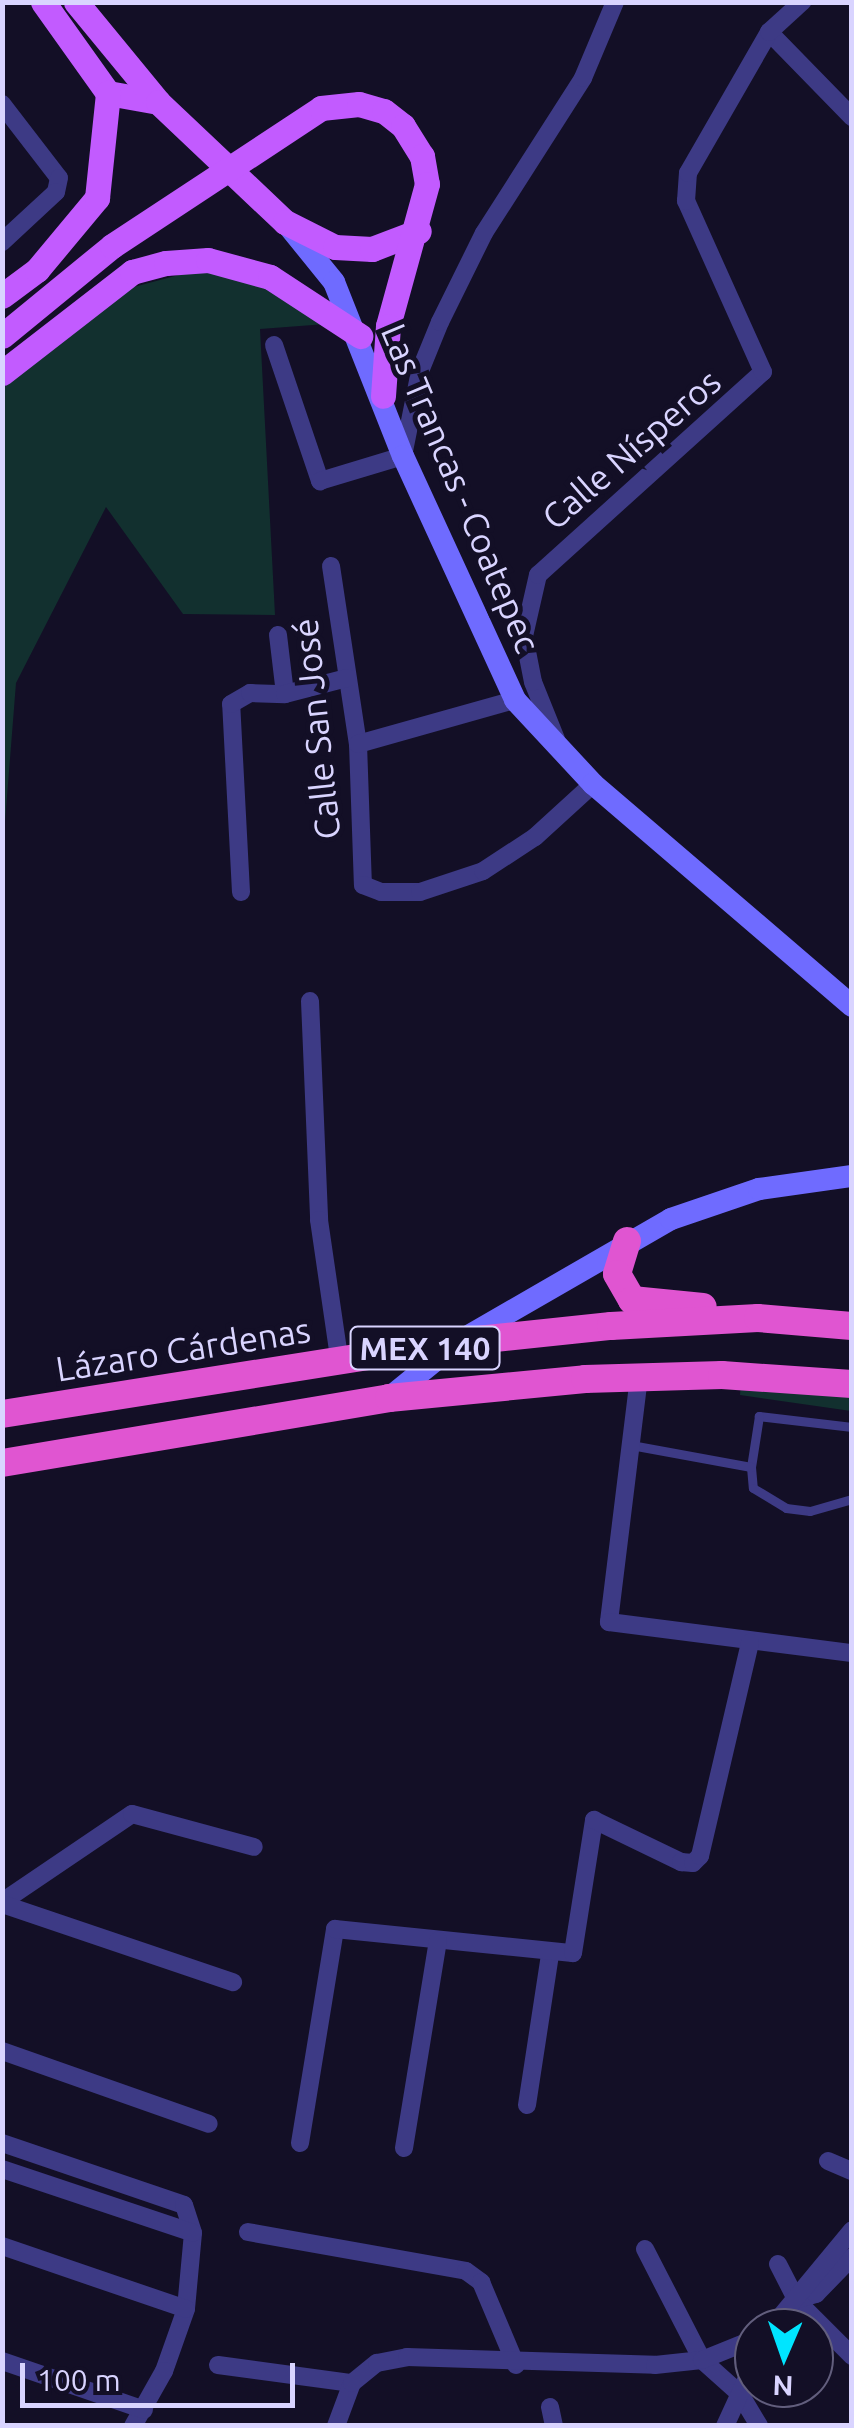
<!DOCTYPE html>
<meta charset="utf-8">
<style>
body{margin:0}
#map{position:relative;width:854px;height:2428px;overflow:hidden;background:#130f26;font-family:Ubuntu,sans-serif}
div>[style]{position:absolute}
.green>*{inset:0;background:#12302f}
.service>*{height:9px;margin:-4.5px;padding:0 4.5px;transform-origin:4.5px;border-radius:4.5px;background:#3d3a85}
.minor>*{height:18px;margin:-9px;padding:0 9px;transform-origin:9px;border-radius:9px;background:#3d3a85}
.secondary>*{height:22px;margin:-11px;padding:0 11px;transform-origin:11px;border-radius:11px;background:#6f6bff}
.primary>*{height:25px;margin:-12.5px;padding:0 12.5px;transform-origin:12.5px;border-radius:12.5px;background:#c25bff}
.trunk>*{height:28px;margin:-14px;padding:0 14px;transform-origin:14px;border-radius:14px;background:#e055d1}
span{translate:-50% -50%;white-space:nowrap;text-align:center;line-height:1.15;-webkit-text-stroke:10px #130f26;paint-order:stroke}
.shield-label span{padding:2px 8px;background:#130f26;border:2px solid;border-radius:8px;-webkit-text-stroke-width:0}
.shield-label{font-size:32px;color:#d9d4ff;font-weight:700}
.street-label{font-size:35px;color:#d9d4ff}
.frame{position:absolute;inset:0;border:5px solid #d9d4ff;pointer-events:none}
.north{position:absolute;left:734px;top:2308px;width:100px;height:100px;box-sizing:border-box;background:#130f26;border:2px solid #625e7d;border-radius:50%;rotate:182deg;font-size:28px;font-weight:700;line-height:40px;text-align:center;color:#d9d4ff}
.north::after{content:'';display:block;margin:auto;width:35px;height:45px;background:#00e5ff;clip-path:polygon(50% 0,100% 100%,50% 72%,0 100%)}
.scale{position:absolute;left:20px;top:2363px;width:275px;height:45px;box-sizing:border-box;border:5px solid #d9d4ff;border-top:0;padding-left:12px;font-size:30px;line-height:35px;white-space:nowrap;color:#d9d4ff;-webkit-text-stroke:8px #130f26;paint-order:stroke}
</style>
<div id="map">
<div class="green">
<i style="clip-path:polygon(205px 268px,264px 283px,326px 324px,260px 329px,275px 615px,183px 614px,106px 507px,16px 683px,3px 847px,3px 380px,130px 288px)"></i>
<i style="clip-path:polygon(741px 1382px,851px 1391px,851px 1411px,740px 1395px)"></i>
</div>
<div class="service">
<i style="left:852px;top:1427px;width:94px;rotate:-173.3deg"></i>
<i style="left:759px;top:1416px;width:52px;rotate:98.9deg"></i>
<i style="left:751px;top:1467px;width:21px;rotate:85deg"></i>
<i style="left:753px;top:1488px;width:39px;rotate:31deg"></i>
<i style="left:786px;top:1508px;width:24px;rotate:7deg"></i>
<i style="left:810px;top:1511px;width:44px;rotate:-15.9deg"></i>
<i style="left:631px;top:1445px;width:122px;rotate:10.4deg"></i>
</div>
<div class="minor">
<i style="left:769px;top:32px;width:119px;rotate:45.7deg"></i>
<i style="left:2px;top:104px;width:93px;rotate:52.4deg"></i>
<i style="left:59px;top:178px;width:14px;rotate:102deg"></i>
<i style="left:56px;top:192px;width:74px;rotate:137.2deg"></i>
<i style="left:274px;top:345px;width:144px;rotate:71.3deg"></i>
<i style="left:320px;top:481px;width:87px;rotate:-16.8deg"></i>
<i style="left:403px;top:456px;width:87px;rotate:-78.7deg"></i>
<i style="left:420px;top:371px;width:53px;rotate:-67.8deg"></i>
<i style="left:440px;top:322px;width:99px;rotate:-63.7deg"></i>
<i style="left:484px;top:233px;width:184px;rotate:-57.4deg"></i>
<i style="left:583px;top:78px;width:82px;rotate:-67.2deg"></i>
<i style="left:331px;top:566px;width:180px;rotate:81.4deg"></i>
<i style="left:358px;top:744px;width:141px;rotate:88deg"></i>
<i style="left:363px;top:885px;width:19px;rotate:21deg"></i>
<i style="left:381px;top:892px;width:39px"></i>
<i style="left:420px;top:892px;width:66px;rotate:-18.4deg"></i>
<i style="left:483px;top:871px;width:62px;rotate:-33.2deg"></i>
<i style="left:535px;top:837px;width:79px;rotate:-42.4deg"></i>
<i style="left:278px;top:635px;width:59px;rotate:83.2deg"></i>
<i style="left:556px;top:739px;width:61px;rotate:-112deg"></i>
<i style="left:533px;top:682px;width:47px;rotate:-101.1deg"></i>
<i style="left:524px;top:636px;width:63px;rotate:-77.1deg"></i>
<i style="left:538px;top:575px;width:303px;rotate:-42.1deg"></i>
<i style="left:763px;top:372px;width:188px;rotate:-114.2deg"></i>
<i style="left:686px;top:201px;width:28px;rotate:-86deg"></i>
<i style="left:688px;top:173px;width:163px;rotate:-60.1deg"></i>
<i style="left:769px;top:32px;width:45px;rotate:-42.3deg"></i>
<i style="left:358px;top:744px;width:163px;rotate:-15.7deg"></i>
<i style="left:241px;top:892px;width:188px;rotate:-93deg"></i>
<i style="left:231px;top:704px;width:22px;rotate:-30deg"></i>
<i style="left:250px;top:693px;width:35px;rotate:2deg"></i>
<i style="left:285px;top:694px;width:64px;rotate:-14.5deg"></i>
<i style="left:310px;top:1001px;width:219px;rotate:87.6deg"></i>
<i style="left:319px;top:1220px;width:146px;rotate:81.7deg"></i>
<i style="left:639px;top:1377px;width:247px;rotate:97deg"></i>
<i style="left:609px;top:1622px;width:245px;rotate:7.3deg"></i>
<i style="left:2px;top:1902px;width:157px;rotate:-34.1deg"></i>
<i style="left:132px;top:1814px;width:126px;rotate:15.1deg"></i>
<i style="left:2px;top:1904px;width:244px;rotate:18.7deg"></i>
<i style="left:2px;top:2051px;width:219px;rotate:19.4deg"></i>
<i style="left:527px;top:2105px;width:153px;rotate:-81.3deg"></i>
<i style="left:2px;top:2143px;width:192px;rotate:18.8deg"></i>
<i style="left:184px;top:2205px;width:29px;rotate:72deg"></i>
<i style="left:193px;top:2233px;width:76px;rotate:95.3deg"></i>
<i style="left:186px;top:2309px;width:66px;rotate:109.5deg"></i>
<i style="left:164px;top:2371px;width:63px;rotate:119.4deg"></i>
<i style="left:300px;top:2143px;width:217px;rotate:-80.7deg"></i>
<i style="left:335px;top:1929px;width:239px;rotate:5.8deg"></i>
<i style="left:573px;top:1953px;width:135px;rotate:-81deg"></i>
<i style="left:594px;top:1820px;width:97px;rotate:25.8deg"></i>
<i style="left:681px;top:1862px;width:12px;rotate:5deg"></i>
<i style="left:693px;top:1863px;width:10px;rotate:-45deg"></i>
<i style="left:700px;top:1856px;width:219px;rotate:-76.8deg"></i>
<i style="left:404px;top:2148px;width:210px;rotate:-80.7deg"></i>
<i style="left:828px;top:2161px;width:26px;rotate:23deg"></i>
<i style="left:2px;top:2169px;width:201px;rotate:18.5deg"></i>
<i style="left:248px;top:2232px;width:221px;rotate:10.1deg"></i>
<i style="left:466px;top:2271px;width:19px;rotate:36deg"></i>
<i style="left:481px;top:2282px;width:90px;rotate:67.1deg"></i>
<i style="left:2px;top:2246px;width:194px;rotate:18.9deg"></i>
<i style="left:645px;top:2249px;width:125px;rotate:62.8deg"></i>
<i style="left:702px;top:2360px;width:51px;rotate:41.8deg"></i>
<i style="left:740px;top:2394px;width:37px;rotate:59deg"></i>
<i style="left:778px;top:2264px;width:42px;rotate:62.8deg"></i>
<i style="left:797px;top:2301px;width:78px;rotate:45deg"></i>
<i style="left:798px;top:2299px;width:19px;rotate:-16deg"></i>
<i style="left:816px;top:2294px;width:52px;rotate:-45.8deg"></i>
<i style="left:771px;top:2328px;width:127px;rotate:-50.4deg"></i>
<i style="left:2px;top:2361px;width:150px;rotate:19deg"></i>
<i style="left:218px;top:2365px;width:135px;rotate:7.7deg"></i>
<i style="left:550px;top:2407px;width:19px;rotate:78deg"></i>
<i style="left:336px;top:2426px;width:46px;rotate:-69.6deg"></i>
<i style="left:352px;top:2383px;width:32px;rotate:-39deg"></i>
<i style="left:377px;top:2363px;width:31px;rotate:-11deg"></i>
<i style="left:407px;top:2357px;width:248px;rotate:1.8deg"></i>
<i style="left:655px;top:2365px;width:47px;rotate:-6.1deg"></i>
<i style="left:702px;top:2360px;width:56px;rotate:-22deg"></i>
<i style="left:725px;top:2426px;width:69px;rotate:-65.3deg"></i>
</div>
<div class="secondary">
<i style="left:287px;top:224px;width:75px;rotate:51deg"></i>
<i style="left:334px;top:282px;width:187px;rotate:68.4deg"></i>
<i style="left:403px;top:456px;width:268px;rotate:65.3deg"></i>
<i style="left:515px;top:700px;width:115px;rotate:47.1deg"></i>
<i style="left:593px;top:784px;width:341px;rotate:40.6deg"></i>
<i style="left:389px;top:1398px;width:89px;rotate:-39.1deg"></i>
<i style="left:458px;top:1342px;width:246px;rotate:-30deg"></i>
<i style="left:671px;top:1219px;width:93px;rotate:-18.8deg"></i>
<i style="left:759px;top:1189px;width:94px;rotate:-8deg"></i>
</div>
<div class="primary">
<i style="left:43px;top:2px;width:112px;rotate:54.5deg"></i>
<i style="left:108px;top:93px;width:51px;rotate:10.2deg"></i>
<i style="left:76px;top:2px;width:129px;rotate:50.6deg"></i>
<i style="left:158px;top:102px;width:175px;rotate:43.4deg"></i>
<i style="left:285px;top:222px;width:56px;rotate:26.6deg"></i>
<i style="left:335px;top:247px;width:37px;rotate:3deg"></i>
<i style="left:372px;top:249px;width:50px;rotate:-21deg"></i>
<i style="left:2px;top:296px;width:44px;rotate:-36.6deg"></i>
<i style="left:37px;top:270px;width:94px;rotate:-50.2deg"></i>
<i style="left:97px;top:198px;width:106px;rotate:-84deg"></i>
<i style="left:2px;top:336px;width:142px;rotate:-39.3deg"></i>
<i style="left:112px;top:246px;width:250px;rotate:-33.4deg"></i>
<i style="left:321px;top:108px;width:38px;rotate:-6deg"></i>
<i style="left:359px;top:104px;width:26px;rotate:16deg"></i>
<i style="left:384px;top:111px;width:24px;rotate:38deg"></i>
<i style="left:403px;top:126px;width:36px;rotate:58deg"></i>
<i style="left:422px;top:156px;width:28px;rotate:80deg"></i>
<i style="left:427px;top:184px;width:147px;rotate:105.4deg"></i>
<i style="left:388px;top:326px;width:70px;rotate:94.1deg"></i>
<i style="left:2px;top:373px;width:165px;rotate:-37.8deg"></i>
<i style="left:132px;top:272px;width:35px;rotate:-15deg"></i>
<i style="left:166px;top:263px;width:42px;rotate:-4.1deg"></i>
<i style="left:208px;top:260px;width:64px;rotate:15.3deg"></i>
<i style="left:270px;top:277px;width:108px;rotate:33.2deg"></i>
</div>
<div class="trunk">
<i style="left:627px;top:1241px;width:34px;rotate:107deg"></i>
<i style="left:617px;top:1274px;width:30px;rotate:60deg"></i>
<i style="left:632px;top:1300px;width:71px;rotate:5.6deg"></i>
<i style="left:2px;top:1414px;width:462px;rotate:-9deg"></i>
<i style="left:458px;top:1342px;width:154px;rotate:-6deg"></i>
<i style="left:611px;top:1326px;width:147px;rotate:-3.1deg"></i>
<i style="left:758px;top:1318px;width:94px;rotate:4.9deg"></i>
<i style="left:2px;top:1463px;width:392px;rotate:-9.5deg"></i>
<i style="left:389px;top:1398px;width:197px;rotate:-5.5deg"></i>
<i style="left:585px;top:1379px;width:137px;rotate:-1.7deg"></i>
<i style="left:722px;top:1375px;width:130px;rotate:4deg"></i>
</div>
<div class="shield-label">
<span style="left:425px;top:1348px">MEX 140</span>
</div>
<div class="street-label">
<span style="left:631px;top:449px;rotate:-41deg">Calle Nísperos</span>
<span style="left:461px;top:488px;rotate:67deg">Las Trancas - Coatepec</span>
<span style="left:316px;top:729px;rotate:-96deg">Calle San José</span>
<span style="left:183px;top:1349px;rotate:-9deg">Lázaro Cárdenas</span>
</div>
<div class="frame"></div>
<div class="north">N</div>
<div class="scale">100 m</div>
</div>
